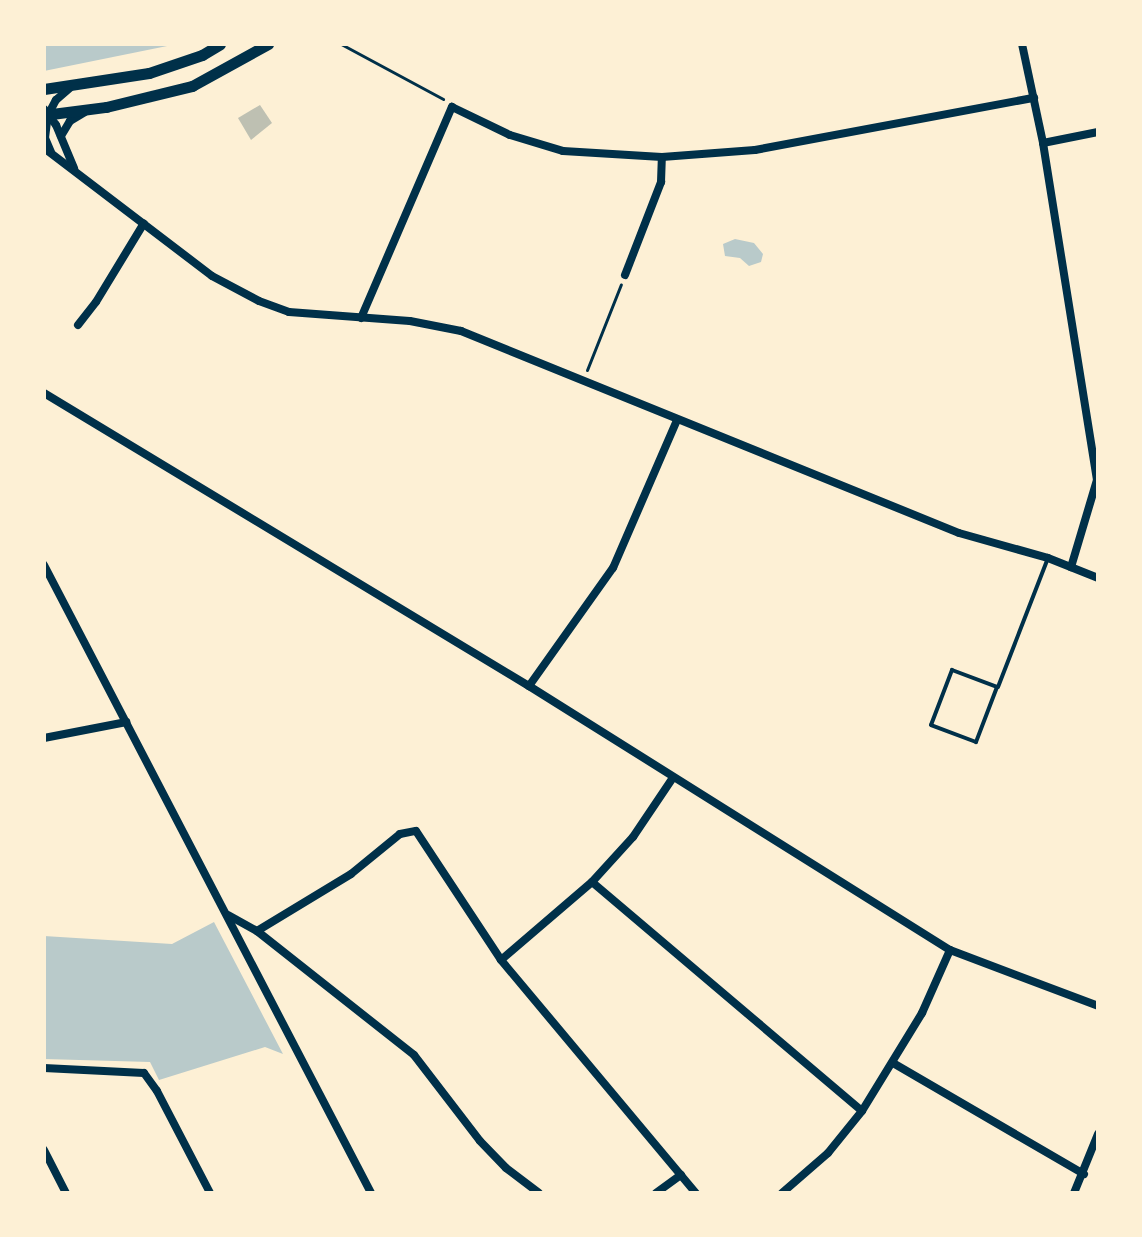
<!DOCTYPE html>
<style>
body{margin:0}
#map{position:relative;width:1142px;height:1237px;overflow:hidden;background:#fdf0d5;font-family:"PT Sans Narrow",sans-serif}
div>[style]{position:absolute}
.green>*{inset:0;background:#b9caca}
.building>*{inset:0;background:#bec0b2}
.path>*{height:3px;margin:-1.5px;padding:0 1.5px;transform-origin:1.5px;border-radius:1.5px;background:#003049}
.service>*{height:4px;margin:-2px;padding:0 2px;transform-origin:2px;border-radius:2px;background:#003049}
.minor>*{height:8px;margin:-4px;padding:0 4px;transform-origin:4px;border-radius:4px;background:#003049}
.tertiary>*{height:11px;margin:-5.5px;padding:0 5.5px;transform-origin:5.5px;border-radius:5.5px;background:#003049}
span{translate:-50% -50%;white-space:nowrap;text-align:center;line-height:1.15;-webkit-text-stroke:6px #fdf0d5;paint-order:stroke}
.frame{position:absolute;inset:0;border:46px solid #fdf0d5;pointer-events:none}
</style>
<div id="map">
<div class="green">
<i style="clip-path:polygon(44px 44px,177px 44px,44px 71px)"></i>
<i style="clip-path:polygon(735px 239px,754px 243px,763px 254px,761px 262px,749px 266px,740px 258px,725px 256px,723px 244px)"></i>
<i style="clip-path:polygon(214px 922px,283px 1054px,265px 1047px,159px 1080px,150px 1062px,44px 1059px,44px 936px,172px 944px)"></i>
</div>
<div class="building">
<i style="clip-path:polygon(260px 105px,272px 123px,251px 140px,238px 118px)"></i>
</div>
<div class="path">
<i style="left:341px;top:44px;width:116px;rotate:28.3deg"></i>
<i style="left:587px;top:370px;width:92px;rotate:-68.4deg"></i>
</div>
<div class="service">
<i style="left:952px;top:670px;width:48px;rotate:20.7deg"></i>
<i style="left:997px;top:687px;width:59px;rotate:110.9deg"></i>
<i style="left:976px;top:742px;width:48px;rotate:-159.3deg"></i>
<i style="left:931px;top:725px;width:59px;rotate:-69.1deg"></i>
<i style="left:998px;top:687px;width:138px;rotate:-68.8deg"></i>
</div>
<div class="minor">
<i style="left:1022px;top:44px;width:101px;rotate:78deg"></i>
<i style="left:1043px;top:143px;width:341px;rotate:80.9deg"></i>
<i style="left:1097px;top:480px;width:91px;rotate:106.6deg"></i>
<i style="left:44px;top:109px;width:20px;rotate:53deg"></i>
<i style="left:56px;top:125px;width:47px;rotate:67.3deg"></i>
<i style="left:61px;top:136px;width:17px;rotate:-59deg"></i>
<i style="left:70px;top:121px;width:17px;rotate:-31deg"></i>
<i style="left:1043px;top:143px;width:56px;rotate:-11.3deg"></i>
<i style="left:44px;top:148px;width:211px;rotate:37.3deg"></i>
<i style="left:212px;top:276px;width:53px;rotate:28deg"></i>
<i style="left:259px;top:301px;width:32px;rotate:20deg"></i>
<i style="left:289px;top:312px;width:121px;rotate:4.3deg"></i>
<i style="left:410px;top:321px;width:52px;rotate:11.1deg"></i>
<i style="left:461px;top:331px;width:537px;rotate:22.08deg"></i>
<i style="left:959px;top:533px;width:92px;rotate:15.7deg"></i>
<i style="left:1048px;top:558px;width:54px;rotate:21.8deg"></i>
<i style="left:51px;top:152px;width:15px;rotate:-113deg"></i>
<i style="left:45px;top:138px;width:23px;rotate:-83deg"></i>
<i style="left:48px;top:115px;width:17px;rotate:-62deg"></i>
<i style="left:56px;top:100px;width:18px;rotate:-41deg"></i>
<i style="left:625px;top:275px;width:100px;rotate:-68.8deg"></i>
<i style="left:661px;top:182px;width:25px;rotate:-88deg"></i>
<i style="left:361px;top:318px;width:230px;rotate:-66.7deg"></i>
<i style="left:452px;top:107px;width:64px;rotate:25.8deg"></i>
<i style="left:510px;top:135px;width:55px;rotate:16.8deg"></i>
<i style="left:563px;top:151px;width:99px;rotate:3.5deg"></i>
<i style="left:662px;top:157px;width:93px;rotate:-4.3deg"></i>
<i style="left:755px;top:150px;width:284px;rotate:-10.6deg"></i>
<i style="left:78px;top:325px;width:29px;rotate:-52deg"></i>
<i style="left:96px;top:302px;width:92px;rotate:-58.7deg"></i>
<i style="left:44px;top:393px;width:567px;rotate:31.14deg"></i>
<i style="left:529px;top:686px;width:497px;rotate:32.1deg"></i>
<i style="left:950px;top:950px;width:158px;rotate:20.7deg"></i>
<i style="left:44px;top:565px;width:708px;rotate:62.49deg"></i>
<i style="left:529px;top:686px;width:145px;rotate:-54.6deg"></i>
<i style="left:613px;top:568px;width:161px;rotate:-66.6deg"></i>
<i style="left:44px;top:738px;width:84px;rotate:-11deg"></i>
<i style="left:592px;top:882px;width:354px;rotate:40.3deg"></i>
<i style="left:228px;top:915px;width:33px;rotate:29deg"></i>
<i style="left:257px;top:931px;width:200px;rotate:38.3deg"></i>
<i style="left:414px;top:1055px;width:108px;rotate:52.5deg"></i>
<i style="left:480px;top:1141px;width:37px;rotate:46deg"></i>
<i style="left:506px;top:1168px;width:41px;rotate:37.1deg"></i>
<i style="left:257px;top:931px;width:110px;rotate:-31.2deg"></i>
<i style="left:351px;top:874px;width:63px;rotate:-39.2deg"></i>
<i style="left:400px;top:834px;width:16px;rotate:-11deg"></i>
<i style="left:416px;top:831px;width:154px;rotate:56.6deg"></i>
<i style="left:501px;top:960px;width:304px;rotate:50.1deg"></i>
<i style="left:501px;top:960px;width:120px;rotate:-40.6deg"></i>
<i style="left:592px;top:882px;width:61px;rotate:-47.7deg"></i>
<i style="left:633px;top:837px;width:70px;rotate:-56.1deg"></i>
<i style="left:893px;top:1063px;width:221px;rotate:30.2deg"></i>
<i style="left:44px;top:1068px;width:100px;rotate:2.9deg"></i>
<i style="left:144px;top:1073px;width:22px;rotate:54deg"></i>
<i style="left:157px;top:1091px;width:115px;rotate:62.5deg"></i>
<i style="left:44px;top:1150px;width:48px;rotate:62.9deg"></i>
<i style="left:656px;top:1193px;width:31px;rotate:-36deg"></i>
<i style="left:782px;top:1193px;width:61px;rotate:-41deg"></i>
<i style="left:828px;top:1153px;width:54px;rotate:-51deg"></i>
<i style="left:862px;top:1111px;width:115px;rotate:-58.5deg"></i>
<i style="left:922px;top:1013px;width:69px;rotate:-66deg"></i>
<i style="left:1074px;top:1193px;width:64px;rotate:-67.9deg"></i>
</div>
<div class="tertiary">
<i style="left:44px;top:89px;width:106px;rotate:-8.7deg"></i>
<i style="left:149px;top:73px;width:56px;rotate:-18.8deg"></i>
<i style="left:202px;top:55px;width:21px;rotate:-31deg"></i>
<i style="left:44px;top:115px;width:63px;rotate:-7.4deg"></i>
<i style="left:106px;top:107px;width:89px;rotate:-13.7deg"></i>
<i style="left:192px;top:86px;width:87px;rotate:-28.9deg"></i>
</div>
<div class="frame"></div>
</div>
